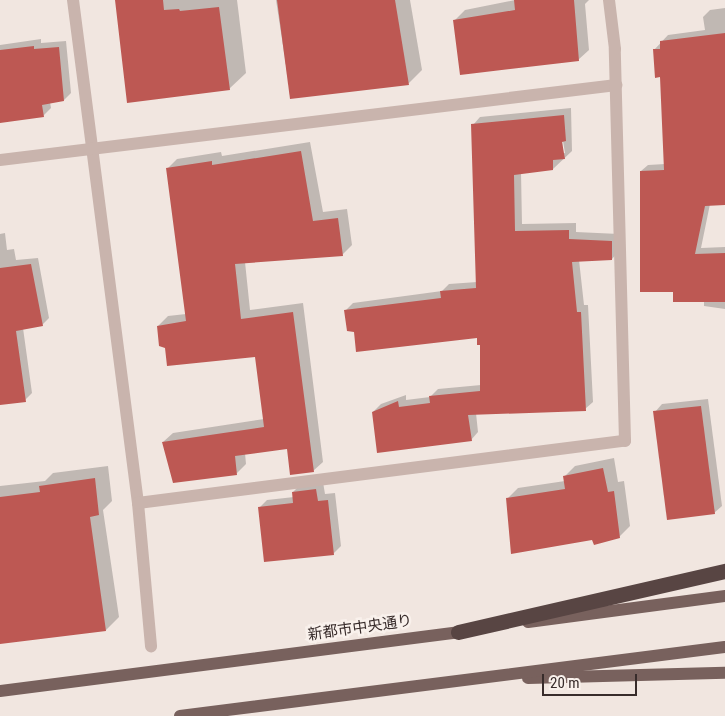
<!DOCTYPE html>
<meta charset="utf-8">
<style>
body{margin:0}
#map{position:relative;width:725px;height:716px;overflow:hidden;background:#f1e6e0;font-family:"Roboto Condensed","Noto Sans JP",sans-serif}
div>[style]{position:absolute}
.shadow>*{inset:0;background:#0003}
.building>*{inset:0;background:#bd5853}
.minor>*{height:12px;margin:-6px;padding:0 6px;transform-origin:6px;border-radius:6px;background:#c9b4ad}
.major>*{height:12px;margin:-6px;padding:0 6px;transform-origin:6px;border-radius:6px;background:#78615d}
.highway>*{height:15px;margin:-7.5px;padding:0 7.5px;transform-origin:7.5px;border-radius:7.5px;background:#584543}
span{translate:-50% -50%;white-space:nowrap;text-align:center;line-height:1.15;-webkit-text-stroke:5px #f9f1ec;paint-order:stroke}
.street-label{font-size:15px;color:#382c2b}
.scale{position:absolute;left:542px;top:674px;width:95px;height:22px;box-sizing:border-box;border:2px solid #382c2b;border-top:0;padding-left:6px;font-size:15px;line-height:18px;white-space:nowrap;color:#382c2b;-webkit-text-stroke:4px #f9f1ec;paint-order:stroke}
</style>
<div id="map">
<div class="shadow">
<i style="clip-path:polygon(116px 0,237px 0,246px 73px,229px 89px)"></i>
<i style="clip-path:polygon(276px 0,410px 0,422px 70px,409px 83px,291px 98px)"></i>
<i style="clip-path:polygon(515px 0,589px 0,585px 4px,589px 50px,578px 60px,455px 20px,465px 10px)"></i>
<i style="clip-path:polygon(725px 8px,725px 204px,710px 204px,701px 248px,725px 247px,725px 309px,704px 306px,704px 300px,675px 291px,641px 171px,648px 165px,665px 164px,661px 76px,654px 50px,668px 35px,705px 30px,703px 17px,710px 10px)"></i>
<i style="clip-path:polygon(41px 39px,41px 43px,66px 41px,71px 93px,64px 100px,50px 102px,51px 108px,43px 116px,0 121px,0 45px)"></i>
<i style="clip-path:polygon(evenodd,571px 108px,572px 151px,553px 169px,521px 172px,522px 224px,576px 223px,576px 232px,619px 234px,619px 251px,612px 259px,579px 260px,584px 305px,588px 305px,593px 402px,585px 409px,476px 413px,478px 432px,471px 440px,373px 412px,381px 404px,406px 395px,406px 400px,430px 397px,438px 389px,481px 385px,481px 344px,478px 336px,355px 331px,346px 310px,353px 303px,442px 291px,449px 284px,477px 282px,473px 125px,480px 117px,571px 108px,562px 135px,565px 153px,563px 153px,562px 135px)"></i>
<i style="clip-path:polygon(310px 142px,323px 212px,347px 209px,352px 245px,342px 255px,245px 262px,250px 310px,303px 303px,323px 462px,313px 471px,288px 448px,245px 453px,246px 464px,237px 473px,163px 442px,173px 433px,264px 419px,256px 356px,166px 348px,158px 326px,168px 316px,186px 314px,168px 168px,177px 159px,221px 152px,222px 156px)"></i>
<i style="clip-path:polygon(5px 233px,7px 250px,14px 249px,16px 260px,38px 258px,49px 318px,42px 325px,23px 328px,32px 393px,25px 400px,0 404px,0 234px)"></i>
<i style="clip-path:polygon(708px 399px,722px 506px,714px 513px,655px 412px,662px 404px)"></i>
<i style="clip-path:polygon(614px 458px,618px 482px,624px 481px,630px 526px,619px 537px,593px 538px,508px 498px,518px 488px,565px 481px,565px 476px,575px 466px)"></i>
<i style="clip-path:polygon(108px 466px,112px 501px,103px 510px,119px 617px,106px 630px,0 643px,0 486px,45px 481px,53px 473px)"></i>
<i style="clip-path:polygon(323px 482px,325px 494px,335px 493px,341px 546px,333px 554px,260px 507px,267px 500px,294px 497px,293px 492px,301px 484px)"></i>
</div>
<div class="building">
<i style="clip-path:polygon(115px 0,163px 0,164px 10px,179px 9px,180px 11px,219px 7px,230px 90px,127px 103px)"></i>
<i style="clip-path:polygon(277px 0,395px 0,409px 85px,290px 99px)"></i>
<i style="clip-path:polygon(514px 0,574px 0,579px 61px,460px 75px,453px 20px,515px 10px)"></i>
<i style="clip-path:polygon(725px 33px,725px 205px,705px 206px,695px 254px,725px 253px,725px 302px,673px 302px,673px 292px,640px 292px,640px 171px,664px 170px,660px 77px,655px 78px,653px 49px,660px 49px,660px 41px)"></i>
<i style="clip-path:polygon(34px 46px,34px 49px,59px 47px,64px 101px,42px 105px,44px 117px,0 123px,0 50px)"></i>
<i style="clip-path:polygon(564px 115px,566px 141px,562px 142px,565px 159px,553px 160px,553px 170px,514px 175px,515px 231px,569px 230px,569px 239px,612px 241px,612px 260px,572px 262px,577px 312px,581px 312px,586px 411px,468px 415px,472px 441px,377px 453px,372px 412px,398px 401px,399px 407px,430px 403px,429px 396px,480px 391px,480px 345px,477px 345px,477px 338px,356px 352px,354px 332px,347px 331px,344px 310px,441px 298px,440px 291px,476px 288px,471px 124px)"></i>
<i style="clip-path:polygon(301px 151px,313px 221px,338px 218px,343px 256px,235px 264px,241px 319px,293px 312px,314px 472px,290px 475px,287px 449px,235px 456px,237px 475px,173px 483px,162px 442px,264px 427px,255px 357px,167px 366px,165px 348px,159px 346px,157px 326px,186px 321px,166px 168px,212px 161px,212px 165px)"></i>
<i style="clip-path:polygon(31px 264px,43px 326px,16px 331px,26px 402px,0 405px,0 268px)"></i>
<i style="clip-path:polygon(701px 406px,715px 514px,667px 520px,653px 411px)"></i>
<i style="clip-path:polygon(603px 468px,608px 492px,614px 491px,620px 538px,594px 545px,592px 540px,511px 554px,506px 498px,565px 489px,563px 476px)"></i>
<i style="clip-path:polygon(95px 478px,99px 515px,90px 517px,106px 631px,0 644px,0 497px,40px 492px,39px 486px)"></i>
<i style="clip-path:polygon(316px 489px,318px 501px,328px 500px,334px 555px,264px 562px,258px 507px,293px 503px,292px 492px)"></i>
</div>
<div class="minor">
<i style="left:73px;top:0;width:507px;rotate:82.64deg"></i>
<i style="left:138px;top:503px;width:144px;rotate:84.8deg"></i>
<i style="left:0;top:160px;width:621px;rotate:-6.94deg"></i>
<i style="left:138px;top:503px;width:491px;rotate:-7.3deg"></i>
<i style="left:625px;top:441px;width:392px;rotate:-91.5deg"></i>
<i style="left:615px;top:49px;width:49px;rotate:-97deg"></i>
</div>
<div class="major">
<i style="left:528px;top:622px;width:199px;rotate:-7.5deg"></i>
<i style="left:528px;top:678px;width:197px;rotate:-1.5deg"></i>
<i style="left:0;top:691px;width:470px;rotate:-7.3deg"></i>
<i style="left:180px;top:716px;width:549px;rotate:-7.22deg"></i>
</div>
<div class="highway">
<i style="left:458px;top:632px;width:274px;rotate:-12.9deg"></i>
</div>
<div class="street-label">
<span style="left:360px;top:628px;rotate:-8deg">新都市中央通り</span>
</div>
<div class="scale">20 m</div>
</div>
